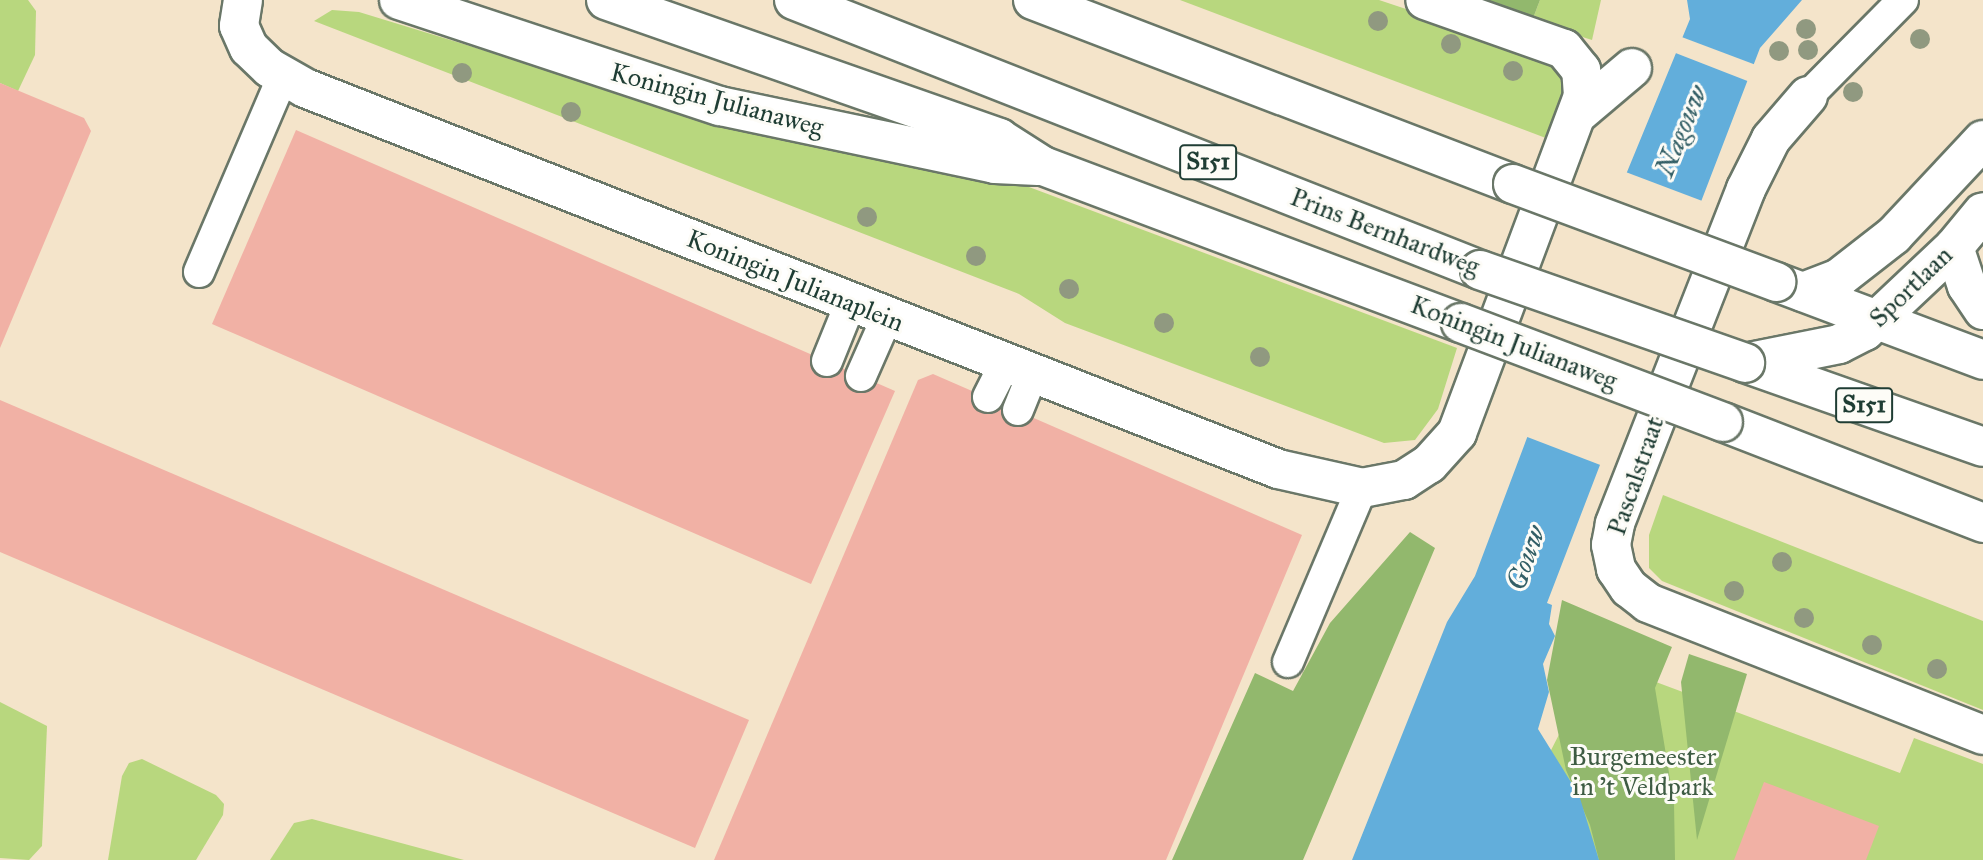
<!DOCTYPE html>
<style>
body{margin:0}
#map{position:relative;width:1983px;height:860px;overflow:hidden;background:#f4e4ca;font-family:"IM FELL Great Primer",serif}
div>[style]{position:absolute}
.green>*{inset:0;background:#b8d77e}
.forest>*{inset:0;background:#92b86d}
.water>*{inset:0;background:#62aedb}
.pier>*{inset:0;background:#f4e4ca}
.building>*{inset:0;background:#f1b1a5}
.roads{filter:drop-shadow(2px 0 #6a7768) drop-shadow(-2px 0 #6a7768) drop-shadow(0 2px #6a7768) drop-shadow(0 -2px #6a7768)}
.lane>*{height:30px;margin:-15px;padding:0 15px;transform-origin:15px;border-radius:15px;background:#fff}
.street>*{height:38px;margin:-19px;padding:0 19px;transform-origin:19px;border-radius:19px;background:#fff}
.secondary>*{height:38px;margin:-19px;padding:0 19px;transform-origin:19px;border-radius:19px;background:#fff}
.primary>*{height:38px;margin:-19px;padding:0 19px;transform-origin:19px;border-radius:19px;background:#fff}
.bridges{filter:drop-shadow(2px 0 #6a7768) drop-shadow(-2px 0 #6a7768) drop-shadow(0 2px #6a7768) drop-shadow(0 -2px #6a7768)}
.secondary-bridge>*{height:38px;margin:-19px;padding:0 19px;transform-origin:19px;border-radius:19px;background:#fff}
.primary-bridge>*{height:38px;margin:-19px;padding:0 19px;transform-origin:19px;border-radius:19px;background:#fff}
.trees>*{width:20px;height:20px;margin:-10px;border-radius:50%;background:#909980}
span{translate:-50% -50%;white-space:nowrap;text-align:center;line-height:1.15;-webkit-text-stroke:6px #fdfcf7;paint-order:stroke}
.shield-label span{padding:2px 5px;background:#fdfcf7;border:2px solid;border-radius:5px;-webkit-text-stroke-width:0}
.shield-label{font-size:24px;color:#1f3d34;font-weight:700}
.street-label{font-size:26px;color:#1f3d34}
.park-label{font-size:26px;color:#3e5c43}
.water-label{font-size:28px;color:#335f66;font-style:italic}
</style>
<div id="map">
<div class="green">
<i style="clip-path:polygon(0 0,28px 0,36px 11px,35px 55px,18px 91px,0 83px)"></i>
<i style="clip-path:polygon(1180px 0,1379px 0,1544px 55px,1559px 74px,1565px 96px,1559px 143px)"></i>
<i style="clip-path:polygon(1540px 0,1601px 0,1592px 40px,1532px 21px)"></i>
<i style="clip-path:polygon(332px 10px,359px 12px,663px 105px,1029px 187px,1457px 348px,1438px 409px,1415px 440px,1384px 443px,1065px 323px,1019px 294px,314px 21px)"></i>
<i style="clip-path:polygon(1663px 495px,1983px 621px,1983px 710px,1662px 581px,1649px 568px,1649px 535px)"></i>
<i style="clip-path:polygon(1597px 660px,1900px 773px,1914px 738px,1983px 764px,1983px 860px,1495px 860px)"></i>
<i style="clip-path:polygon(0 702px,47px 726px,42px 846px,29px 860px,0 858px)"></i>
<i style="clip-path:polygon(142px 759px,216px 795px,224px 804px,223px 815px,196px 860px,108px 860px,122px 776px,129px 763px)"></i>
<i style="clip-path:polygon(312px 819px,464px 860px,270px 860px,294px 823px)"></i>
</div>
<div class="forest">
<i style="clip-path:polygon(1469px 0,1540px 0,1532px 21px)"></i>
<i style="clip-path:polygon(1410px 532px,1435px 548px,1303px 860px,1172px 860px,1255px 673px,1293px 691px,1330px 623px)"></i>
<i style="clip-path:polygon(1562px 600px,1672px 647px,1655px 688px,1674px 803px,1675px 860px,1599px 860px,1590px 825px,1566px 770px,1547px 680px)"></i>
<i style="clip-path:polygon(1689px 654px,1747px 674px,1697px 840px,1681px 682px)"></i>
</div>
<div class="water">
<i style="clip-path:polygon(1687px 0,1802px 0,1760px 48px,1547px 603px,1552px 605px,1549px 624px,1555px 636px,1543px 664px,1549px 692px,1538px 729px,1579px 795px,1599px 860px,1352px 860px,1447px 622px,1475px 576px,1627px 172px,1690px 19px)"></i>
</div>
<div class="pier">
<i style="clip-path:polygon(1679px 36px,1756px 65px,1750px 82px,1673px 52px)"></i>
<i style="clip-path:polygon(1623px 171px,1705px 202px,1603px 466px,1522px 435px)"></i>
</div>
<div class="building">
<i style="clip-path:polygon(0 83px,84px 118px,91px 131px,0 348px)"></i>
<i style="clip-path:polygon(296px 130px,895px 391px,811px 584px,212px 324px)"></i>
<i style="clip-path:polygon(933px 374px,1302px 535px,1166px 860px,714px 860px,918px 380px)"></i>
<i style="clip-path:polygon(0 400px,749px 720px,695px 848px,0 552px)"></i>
<i style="clip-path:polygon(1764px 782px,1879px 826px,1866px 860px,1734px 860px)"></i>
</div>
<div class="roads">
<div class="lane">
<i style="left:1808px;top:96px;width:135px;rotate:-45.3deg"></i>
<i style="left:199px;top:272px;width:213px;rotate:-66.8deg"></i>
<i style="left:827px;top:361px;width:64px;rotate:-67.9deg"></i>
<i style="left:861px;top:376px;width:64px;rotate:-66.2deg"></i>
<i style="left:988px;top:397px;width:36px;rotate:-63deg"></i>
<i style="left:1018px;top:410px;width:37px;rotate:-68deg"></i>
<i style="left:1288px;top:662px;width:189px;rotate:-67deg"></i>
</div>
<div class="street">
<i style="left:243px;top:0;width:26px;rotate:99deg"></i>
<i style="left:239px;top:26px;width:24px;rotate:66deg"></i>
<i style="left:249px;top:48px;width:29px;rotate:44deg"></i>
<i style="left:270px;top:68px;width:40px;rotate:29.7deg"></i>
<i style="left:305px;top:88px;width:1045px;rotate:21.38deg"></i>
<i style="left:1278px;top:469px;width:86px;rotate:12.7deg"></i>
<i style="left:1362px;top:488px;width:43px;rotate:-10.8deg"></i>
<i style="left:1404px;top:480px;width:30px;rotate:-33deg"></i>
<i style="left:1429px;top:464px;width:42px;rotate:-47.9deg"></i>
<i style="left:1457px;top:433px;width:360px;rotate:-69.5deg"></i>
<i style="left:1583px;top:96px;width:26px;rotate:-94deg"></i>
<i style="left:1581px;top:70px;width:27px;rotate:-129deg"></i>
<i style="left:1564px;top:49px;width:147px;rotate:-160.6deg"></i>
<i style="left:1808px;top:96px;width:57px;rotate:130.7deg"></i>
<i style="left:1771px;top:139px;width:56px;rotate:116.6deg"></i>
<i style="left:1746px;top:189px;width:360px;rotate:111.4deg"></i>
<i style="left:1615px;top:524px;width:21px;rotate:101deg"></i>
<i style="left:1611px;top:545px;width:25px;rotate:78deg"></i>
<i style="left:1616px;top:569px;width:23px;rotate:56deg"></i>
<i style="left:1629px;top:588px;width:24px;rotate:38deg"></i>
<i style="left:1648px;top:603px;width:360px;rotate:21.5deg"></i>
<i style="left:1580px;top:112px;width:68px;rotate:-40.2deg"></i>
<i style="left:1803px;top:292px;width:39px;rotate:-21deg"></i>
<i style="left:1839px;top:278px;width:70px;rotate:-38deg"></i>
<i style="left:1894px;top:235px;width:130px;rotate:-46.9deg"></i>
<i style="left:1745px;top:363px;width:96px;rotate:-11.4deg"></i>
<i style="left:1839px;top:344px;width:29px;rotate:-27deg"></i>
<i style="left:1865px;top:331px;width:122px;rotate:-43.3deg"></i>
<i style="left:1954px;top:247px;width:45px;rotate:-50.4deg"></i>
</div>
<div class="secondary">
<i style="left:399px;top:0;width:338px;rotate:18.3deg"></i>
<i style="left:720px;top:106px;width:281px;rotate:11.9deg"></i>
<i style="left:995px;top:164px;width:43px;rotate:2.7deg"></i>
<i style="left:606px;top:0;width:417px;rotate:19.3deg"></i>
<i style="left:999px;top:138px;width:52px;rotate:32.5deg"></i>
<i style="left:1043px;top:166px;width:447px;rotate:20.6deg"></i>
<i style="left:1723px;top:422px;width:279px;rotate:21.2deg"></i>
</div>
<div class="primary">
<i style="left:794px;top:0;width:737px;rotate:21.48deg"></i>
<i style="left:1033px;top:0;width:514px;rotate:20.97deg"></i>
<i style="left:1954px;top:247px;width:41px;rotate:71.6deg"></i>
<i style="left:1967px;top:286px;width:29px;rotate:56deg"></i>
<i style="left:1776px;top:282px;width:221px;rotate:20.6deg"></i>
<i style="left:1745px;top:363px;width:252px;rotate:19.4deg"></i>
</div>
</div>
<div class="bridges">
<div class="secondary-bridge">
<i style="left:1461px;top:323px;width:280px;rotate:20.7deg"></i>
</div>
<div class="primary-bridge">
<i style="left:1513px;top:184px;width:281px;rotate:20.4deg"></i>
<i style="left:1480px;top:270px;width:281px;rotate:19.3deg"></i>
</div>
</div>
<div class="trees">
<i style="left:1378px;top:21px"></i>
<i style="left:1806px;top:29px"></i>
<i style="left:1920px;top:39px"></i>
<i style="left:1451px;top:44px"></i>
<i style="left:1808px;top:50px"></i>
<i style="left:1779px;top:51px"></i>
<i style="left:1513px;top:71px"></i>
<i style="left:462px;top:73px"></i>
<i style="left:1853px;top:92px"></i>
<i style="left:571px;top:112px"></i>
<i style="left:867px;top:217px"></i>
<i style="left:976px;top:256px"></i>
<i style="left:1069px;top:289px"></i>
<i style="left:1164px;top:323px"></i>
<i style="left:1260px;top:357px"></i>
<i style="left:1782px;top:562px"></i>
<i style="left:1734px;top:591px"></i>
<i style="left:1804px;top:618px"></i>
<i style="left:1872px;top:645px"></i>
<i style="left:1937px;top:669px"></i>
</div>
<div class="shield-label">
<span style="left:1208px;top:162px">S151</span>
<span style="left:1864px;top:405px">S151</span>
</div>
<div class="street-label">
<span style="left:717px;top:100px;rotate:15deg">Koningin Julianaweg</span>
<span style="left:1385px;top:232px;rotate:21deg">Prins Bernhardweg</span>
<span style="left:795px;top:281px;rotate:22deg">Koningin Julianaplein</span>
<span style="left:1911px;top:287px;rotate:-44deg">Sportlaan</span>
<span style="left:1514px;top:343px;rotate:21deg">Koningin Julianaweg</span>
<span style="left:1636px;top:476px;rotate:-71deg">Pascalstraat</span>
</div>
<div class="park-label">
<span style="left:1643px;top:772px">Burgemeester<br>in 't Veldpark</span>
</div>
<div class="water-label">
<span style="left:1681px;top:131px;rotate:-68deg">Nagouw</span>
<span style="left:1526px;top:558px;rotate:-71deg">Gouw</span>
</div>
</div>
